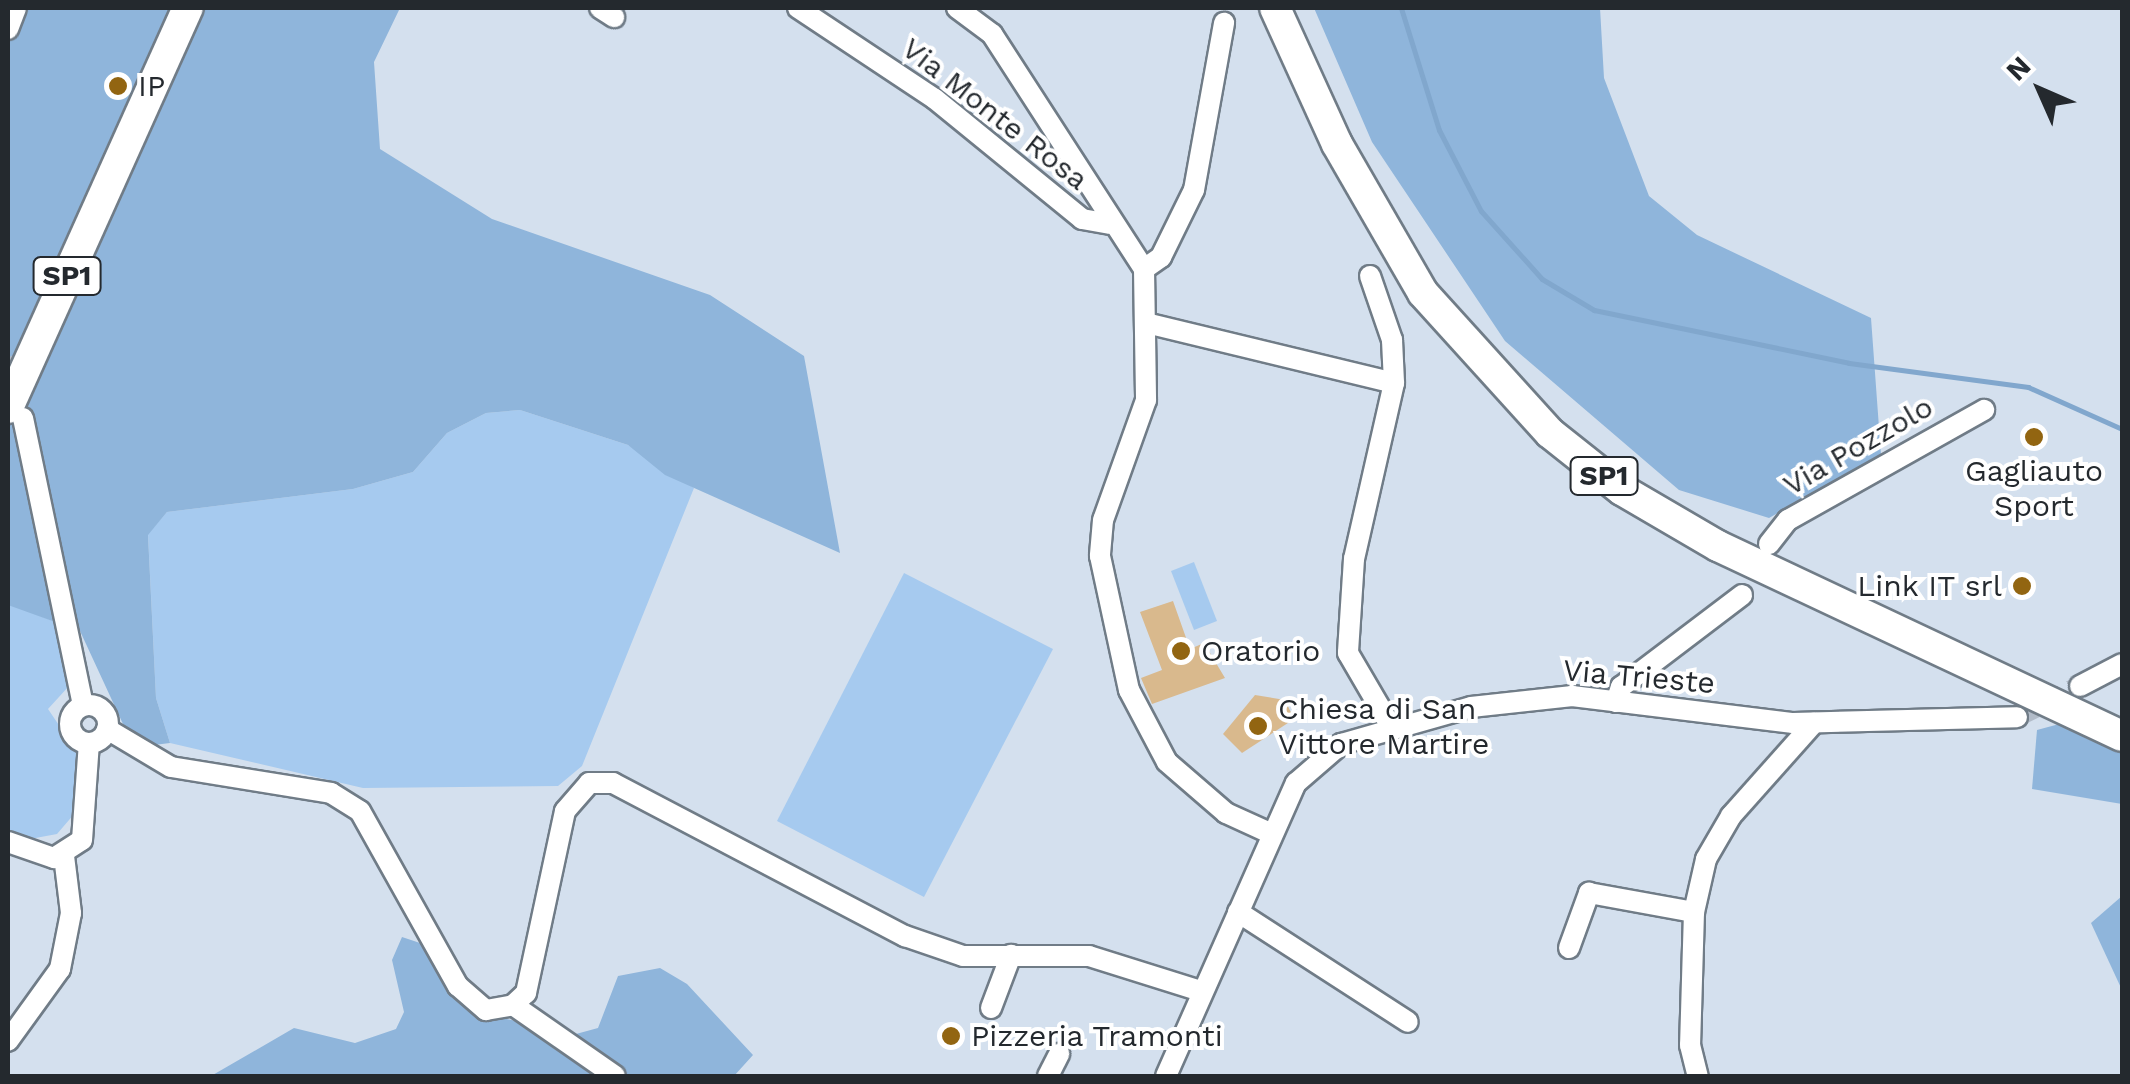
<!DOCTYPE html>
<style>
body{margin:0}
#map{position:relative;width:2130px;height:1084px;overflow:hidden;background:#d4e0ee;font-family:"Work Sans",sans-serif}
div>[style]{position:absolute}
.green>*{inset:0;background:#a6caef}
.forest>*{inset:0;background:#8fb5db}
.stream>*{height:5px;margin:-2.5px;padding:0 2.5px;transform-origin:2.5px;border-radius:2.5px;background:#81a7cd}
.building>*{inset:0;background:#d9b98d}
.minor-tunnel>*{height:20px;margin-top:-10px;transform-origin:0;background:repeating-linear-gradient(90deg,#b1bbc8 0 20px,transparent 0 30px)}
.roads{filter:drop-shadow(2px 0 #707c87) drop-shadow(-2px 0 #707c87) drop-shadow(0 2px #707c87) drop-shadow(0 -2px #707c87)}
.minor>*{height:20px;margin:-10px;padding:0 10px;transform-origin:10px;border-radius:10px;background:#fff}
.minor>.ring{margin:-10px;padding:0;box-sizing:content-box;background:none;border:20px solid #fff;border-radius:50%}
.primary>*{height:30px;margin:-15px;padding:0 15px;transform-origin:15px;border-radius:15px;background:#fff}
.dots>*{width:28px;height:28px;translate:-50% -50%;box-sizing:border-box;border:5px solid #fff;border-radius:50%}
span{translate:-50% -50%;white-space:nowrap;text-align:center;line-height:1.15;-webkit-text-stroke:8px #fff;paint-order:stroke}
.shield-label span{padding:2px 8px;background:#fff;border:2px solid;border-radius:8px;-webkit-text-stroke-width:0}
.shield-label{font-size:28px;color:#24292e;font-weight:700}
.poi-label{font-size:30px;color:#24292e}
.left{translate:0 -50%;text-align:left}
.right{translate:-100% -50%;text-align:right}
.street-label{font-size:30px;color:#24292e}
.frame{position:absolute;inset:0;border:10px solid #24292e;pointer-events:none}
.north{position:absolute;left:1990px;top:40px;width:100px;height:100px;-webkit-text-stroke:8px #fff;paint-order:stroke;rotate:315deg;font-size:28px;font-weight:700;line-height:40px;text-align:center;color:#24292e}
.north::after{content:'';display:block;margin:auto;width:35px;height:45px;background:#24292e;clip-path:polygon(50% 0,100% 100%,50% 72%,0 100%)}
</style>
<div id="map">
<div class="green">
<i style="clip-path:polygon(520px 410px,628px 445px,694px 488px,582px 766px,558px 786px,363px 788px,170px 743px,156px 698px,148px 534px,167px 512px,353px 489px,413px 472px,447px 433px,486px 413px)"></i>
<i style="clip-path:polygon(1194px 562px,1217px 621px,1194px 630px,1171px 571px)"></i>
<i style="clip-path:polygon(904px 573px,1053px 649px,924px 897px,777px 821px)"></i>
<i style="clip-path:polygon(9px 604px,53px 621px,69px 686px,48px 709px,77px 752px,75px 813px,57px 834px,30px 839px,8px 829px)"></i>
</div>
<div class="forest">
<i style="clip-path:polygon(8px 8px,400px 8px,374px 62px,380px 149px,492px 219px,710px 295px,804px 356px,840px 553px,665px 475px,628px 445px,520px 410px,486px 413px,447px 433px,413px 472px,353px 489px,167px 512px,148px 535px,156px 698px,170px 743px,146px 746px,123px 724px,80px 631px,8px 605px)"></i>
<i style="clip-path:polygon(1314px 8px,1600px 8px,1604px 78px,1649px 196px,1697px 235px,1871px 318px,1881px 455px,1769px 518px,1679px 490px,1505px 341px,1372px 142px)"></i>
<i style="clip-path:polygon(2063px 723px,2122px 751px,2122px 804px,2032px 789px,2037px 730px)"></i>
<i style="clip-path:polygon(2122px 896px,2122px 990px,2091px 923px)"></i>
<i style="clip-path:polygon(402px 937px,423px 944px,470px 1011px,576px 1034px,598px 1028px,618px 976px,660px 968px,687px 984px,753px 1055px,734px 1076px,211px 1076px,294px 1028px,355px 1043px,396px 1029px,404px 1012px,392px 960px)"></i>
</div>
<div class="stream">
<i style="left:1401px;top:8px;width:128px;rotate:72.7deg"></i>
<i style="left:1439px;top:130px;width:91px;rotate:62.6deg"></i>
<i style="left:1481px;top:211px;width:91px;rotate:48.1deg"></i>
<i style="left:1542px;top:279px;width:61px;rotate:30.8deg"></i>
<i style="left:1594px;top:310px;width:260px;rotate:11.7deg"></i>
<i style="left:1849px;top:363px;width:181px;rotate:7.6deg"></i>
<i style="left:2028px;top:387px;width:103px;rotate:24.1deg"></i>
</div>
<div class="building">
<i style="clip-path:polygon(1173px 601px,1190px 649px,1204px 643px,1225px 678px,1152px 704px,1141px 678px,1162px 670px,1140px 612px)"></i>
<i style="clip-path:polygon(1255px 695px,1285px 700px,1294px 719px,1242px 753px,1223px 734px)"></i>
</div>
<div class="minor-tunnel">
<i style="left:8px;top:357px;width:38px;rotate:76deg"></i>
<i style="left:2017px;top:717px;width:70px;rotate:-26.2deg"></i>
</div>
<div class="roads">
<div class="minor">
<i style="left:600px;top:8px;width:17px;rotate:33deg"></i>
<i style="left:798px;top:8px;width:164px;rotate:33.6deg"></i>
<i style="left:935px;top:99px;width:190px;rotate:39.2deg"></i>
<i style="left:1082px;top:219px;width:27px;rotate:10deg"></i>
<i style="left:957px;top:8px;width:44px;rotate:36.6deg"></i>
<i style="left:992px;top:34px;width:280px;rotate:57.1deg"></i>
<i style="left:1144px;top:269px;width:131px;rotate:89.1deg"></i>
<i style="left:1146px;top:400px;width:127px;rotate:109.7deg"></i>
<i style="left:1103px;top:520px;width:36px;rotate:95deg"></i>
<i style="left:1100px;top:556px;width:137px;rotate:77.8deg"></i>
<i style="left:1129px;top:690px;width:81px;rotate:62.2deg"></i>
<i style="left:1167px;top:762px;width:78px;rotate:40.8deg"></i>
<i style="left:1226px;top:813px;width:51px;rotate:24.5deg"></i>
<i style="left:8px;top:29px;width:22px;rotate:-69deg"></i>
<i style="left:1144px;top:269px;width:21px;rotate:-35deg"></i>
<i style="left:1161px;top:257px;width:75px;rotate:-63.8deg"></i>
<i style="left:1194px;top:190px;width:170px;rotate:-79.8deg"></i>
<i style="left:1370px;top:276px;width:68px;rotate:71deg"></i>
<i style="left:1392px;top:340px;width:43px;rotate:87.3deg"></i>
<i style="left:1394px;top:383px;width:180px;rotate:102.8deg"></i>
<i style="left:1354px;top:559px;width:94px;rotate:93.7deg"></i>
<i style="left:1348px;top:653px;width:83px;rotate:59.7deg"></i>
<i style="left:1146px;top:323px;width:255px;rotate:13.6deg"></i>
<i style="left:23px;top:418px;width:294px;rotate:78.2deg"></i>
<i style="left:1769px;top:544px;width:31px;rotate:-52deg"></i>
<i style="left:1788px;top:520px;width:225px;rotate:-29.3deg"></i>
<i style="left:2080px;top:686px;width:47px;rotate:-27.6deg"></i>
<i style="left:1616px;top:702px;width:16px;rotate:-72deg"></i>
<i style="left:1621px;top:687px;width:152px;rotate:-37.2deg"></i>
<i class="ring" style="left:70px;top:705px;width:18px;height:18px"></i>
<i style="left:107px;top:729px;width:74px;rotate:30.7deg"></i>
<i style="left:171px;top:767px;width:162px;rotate:9.2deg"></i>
<i style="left:331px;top:793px;width:34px;rotate:32deg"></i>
<i style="left:360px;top:811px;width:201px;rotate:60.8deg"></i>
<i style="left:458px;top:986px;width:37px;rotate:41deg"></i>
<i style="left:486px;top:1010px;width:27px;rotate:-10deg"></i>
<i style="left:513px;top:1005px;width:18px;rotate:-43deg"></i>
<i style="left:526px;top:993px;width:186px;rotate:-77.9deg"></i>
<i style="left:565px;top:811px;width:37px;rotate:-49deg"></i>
<i style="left:589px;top:783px;width:24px"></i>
<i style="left:613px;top:783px;width:330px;rotate:27.7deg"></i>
<i style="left:905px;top:936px;width:61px;rotate:19deg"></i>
<i style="left:963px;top:956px;width:126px"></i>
<i style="left:1089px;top:956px;width:117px;rotate:17.4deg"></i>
<i style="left:8px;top:842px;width:49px;rotate:19.2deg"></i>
<i style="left:54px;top:858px;width:33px;rotate:-33deg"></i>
<i style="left:82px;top:840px;width:97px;rotate:-85.9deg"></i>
<i style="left:1238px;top:912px;width:202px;rotate:32.9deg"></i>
<i style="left:1694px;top:912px;width:54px;rotate:-77.2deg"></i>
<i style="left:1706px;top:859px;width:50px;rotate:-59.8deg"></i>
<i style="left:1731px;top:816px;width:125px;rotate:-48.3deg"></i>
<i style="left:1569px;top:948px;width:59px;rotate:-70deg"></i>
<i style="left:1589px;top:893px;width:107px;rotate:10.3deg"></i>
<i style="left:1694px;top:912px;width:133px;rotate:91.7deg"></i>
<i style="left:1690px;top:1045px;width:32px;rotate:76deg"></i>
<i style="left:513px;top:1005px;width:124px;rotate:34.8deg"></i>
<i style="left:991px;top:1008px;width:57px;rotate:-69.3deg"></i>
<i style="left:8px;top:1041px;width:89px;rotate:-54.2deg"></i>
<i style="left:60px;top:969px;width:57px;rotate:-78.9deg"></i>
<i style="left:71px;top:913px;width:57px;rotate:-97deg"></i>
<i style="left:1048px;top:1076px;width:25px;rotate:-63deg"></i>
<i style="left:1166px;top:1076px;width:321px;rotate:-66.1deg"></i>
<i style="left:1296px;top:783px;width:60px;rotate:-40.9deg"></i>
<i style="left:1341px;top:744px;width:135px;rotate:-15.9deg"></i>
<i style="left:1471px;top:707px;width:102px;rotate:-6.2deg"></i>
<i style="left:1572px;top:696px;width:223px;rotate:7deg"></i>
<i style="left:1793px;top:723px;width:224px;rotate:-1.5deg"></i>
</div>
<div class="primary">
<i style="left:1275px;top:8px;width:149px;rotate:65.5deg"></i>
<i style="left:1337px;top:144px;width:172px;rotate:60deg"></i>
<i style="left:1423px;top:293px;width:189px;rotate:47.8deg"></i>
<i style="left:1550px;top:433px;width:92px;rotate:38.4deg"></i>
<i style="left:1622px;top:490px;width:111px;rotate:30.3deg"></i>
<i style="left:1718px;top:546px;width:446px;rotate:25.2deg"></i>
<i style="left:8px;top:408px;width:439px;rotate:-65.8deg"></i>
</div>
</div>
<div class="dots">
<i style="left:118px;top:86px;background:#926511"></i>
<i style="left:2034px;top:437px;background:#926511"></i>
<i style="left:2022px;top:586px;background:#926511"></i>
<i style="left:1181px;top:651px;background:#926511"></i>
<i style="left:1258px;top:726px;background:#926511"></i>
<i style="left:951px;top:1036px;background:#926511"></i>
</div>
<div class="shield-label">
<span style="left:67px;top:276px">SP1</span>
<span style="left:1604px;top:476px">SP1</span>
</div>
<div class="poi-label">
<span class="left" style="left:138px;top:86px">IP</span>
<span style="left:2034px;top:488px">Gagliauto<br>Sport</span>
<span class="right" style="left:2002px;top:586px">Link IT srl</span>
<span class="left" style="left:1201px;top:651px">Oratorio</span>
<span class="left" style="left:1278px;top:726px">Chiesa di San<br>Vittore Martire</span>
<span class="left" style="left:971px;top:1036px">Pizzeria Tramonti</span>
</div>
<div class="street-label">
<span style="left:995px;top:114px;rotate:38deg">Via Monte Rosa</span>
<span style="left:1858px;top:446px;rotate:-30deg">Via Pozzolo</span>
<span style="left:1639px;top:677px;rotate:5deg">Via Trieste</span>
</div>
<div class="frame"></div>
<div class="north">N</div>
</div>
